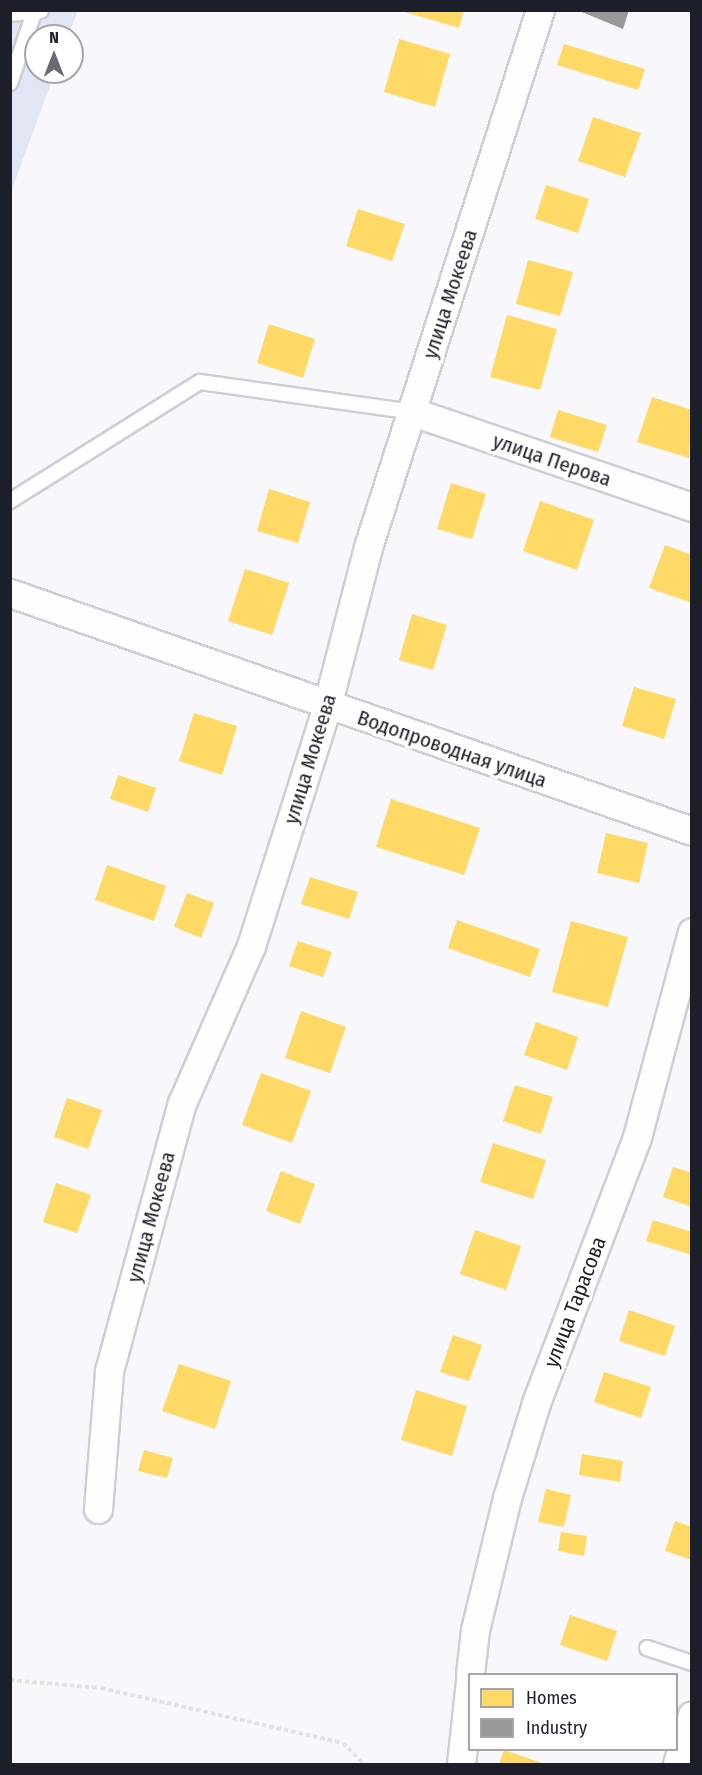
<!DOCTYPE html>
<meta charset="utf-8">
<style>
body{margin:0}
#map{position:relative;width:702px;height:1775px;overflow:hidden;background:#f8f8fc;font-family:"Fira Sans Condensed",sans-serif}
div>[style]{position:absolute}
.green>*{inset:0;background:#e1e5f4}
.homes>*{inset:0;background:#ffd966}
.industry>*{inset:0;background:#999}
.path>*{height:4px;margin-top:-2px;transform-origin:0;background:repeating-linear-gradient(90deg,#e1e2e3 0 4.5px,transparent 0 7.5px)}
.roads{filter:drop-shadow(2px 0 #cdced6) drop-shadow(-2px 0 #cdced6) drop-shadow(0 2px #cdced6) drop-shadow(0 -2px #cdced6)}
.lane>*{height:14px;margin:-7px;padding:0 7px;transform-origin:7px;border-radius:7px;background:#fefeff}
.street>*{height:27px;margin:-13.5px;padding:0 13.5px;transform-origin:13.5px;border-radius:13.5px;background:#fefeff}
span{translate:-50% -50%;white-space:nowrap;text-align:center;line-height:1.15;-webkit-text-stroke:6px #fff;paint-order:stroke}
.street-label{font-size:21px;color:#1c1f2a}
.frame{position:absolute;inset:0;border:12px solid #1c1f2a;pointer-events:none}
.legend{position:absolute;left:468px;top:1673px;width:210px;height:78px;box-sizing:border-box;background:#fff;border:2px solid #a4a5aa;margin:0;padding:8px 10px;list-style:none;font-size:18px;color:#1c1f2a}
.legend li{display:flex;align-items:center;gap:12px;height:30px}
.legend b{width:30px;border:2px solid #a4a5aa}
.north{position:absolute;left:24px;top:24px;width:60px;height:60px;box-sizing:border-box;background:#fff;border:2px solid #a4a5aa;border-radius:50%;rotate:0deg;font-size:16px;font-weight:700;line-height:24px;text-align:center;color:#1c1f2a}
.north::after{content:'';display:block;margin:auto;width:21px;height:27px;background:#696b74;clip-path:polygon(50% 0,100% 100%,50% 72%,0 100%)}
</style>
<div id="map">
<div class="green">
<i style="clip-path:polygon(11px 11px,78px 11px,68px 36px,36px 36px,36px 72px,55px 72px,11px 192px)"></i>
</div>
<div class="homes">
<i style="clip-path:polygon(398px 10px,464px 10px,459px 28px)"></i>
<i style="clip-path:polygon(399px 39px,450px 54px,435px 107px,384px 92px)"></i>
<i style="clip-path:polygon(564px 44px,645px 69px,638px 90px,557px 65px)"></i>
<i style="clip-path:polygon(593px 117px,641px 133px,625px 177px,578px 161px)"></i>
<i style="clip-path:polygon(546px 185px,589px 199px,578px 233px,535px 219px)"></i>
<i style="clip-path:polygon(358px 209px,405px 224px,392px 261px,346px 246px)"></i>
<i style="clip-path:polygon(528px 260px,573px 272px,560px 316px,516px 304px)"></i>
<i style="clip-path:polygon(507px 315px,557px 329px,540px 390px,490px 377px)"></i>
<i style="clip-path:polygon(269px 324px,315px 339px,303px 378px,257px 363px)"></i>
<i style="clip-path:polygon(652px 397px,692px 410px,689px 458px,637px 442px)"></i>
<i style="clip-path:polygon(558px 410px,607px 425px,598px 452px,550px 437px)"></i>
<i style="clip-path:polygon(451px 483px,486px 494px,472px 539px,437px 529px)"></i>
<i style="clip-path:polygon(269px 489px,310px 502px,298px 543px,257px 531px)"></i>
<i style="clip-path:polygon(540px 501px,594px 520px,577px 570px,523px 551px)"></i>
<i style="clip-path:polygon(665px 545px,692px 555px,692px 603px,649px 588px)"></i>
<i style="clip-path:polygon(245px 569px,289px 583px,272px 635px,228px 621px)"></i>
<i style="clip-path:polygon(412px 614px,447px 625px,433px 670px,399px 660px)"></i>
<i style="clip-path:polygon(634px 687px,676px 699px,664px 739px,622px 726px)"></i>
<i style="clip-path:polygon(194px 713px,237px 726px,222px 775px,179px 761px)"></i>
<i style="clip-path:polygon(118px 775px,156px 788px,148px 812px,110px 799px)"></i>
<i style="clip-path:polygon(391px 799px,480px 828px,464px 875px,376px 847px)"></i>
<i style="clip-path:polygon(606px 833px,648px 843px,639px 883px,597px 873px)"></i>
<i style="clip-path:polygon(107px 865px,166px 886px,154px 921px,95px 900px)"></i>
<i style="clip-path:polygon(310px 877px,358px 892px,349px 919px,301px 904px)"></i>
<i style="clip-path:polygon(187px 893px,214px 903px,201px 938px,174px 927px)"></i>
<i style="clip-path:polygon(457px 920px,540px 949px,530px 977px,448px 948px)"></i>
<i style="clip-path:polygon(571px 921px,628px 937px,608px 1007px,552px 992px)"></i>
<i style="clip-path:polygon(298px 941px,332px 952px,323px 977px,289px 966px)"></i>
<i style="clip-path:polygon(301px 1011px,346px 1027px,330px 1073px,285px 1058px)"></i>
<i style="clip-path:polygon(536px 1022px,578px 1037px,567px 1070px,524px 1055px)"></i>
<i style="clip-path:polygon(261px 1073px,311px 1091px,292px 1143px,242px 1125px)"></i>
<i style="clip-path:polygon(515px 1085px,553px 1097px,541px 1134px,503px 1121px)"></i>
<i style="clip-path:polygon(67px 1098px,102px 1110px,88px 1149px,54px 1137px)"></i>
<i style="clip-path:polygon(493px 1143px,546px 1160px,533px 1199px,480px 1182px)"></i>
<i style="clip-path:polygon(673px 1167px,692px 1173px,692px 1207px,663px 1197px)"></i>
<i style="clip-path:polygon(281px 1171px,315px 1184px,300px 1224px,266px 1211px)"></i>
<i style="clip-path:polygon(56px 1183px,91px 1195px,77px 1233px,43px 1222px)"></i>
<i style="clip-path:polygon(653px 1220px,692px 1232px,692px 1255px,646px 1241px)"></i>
<i style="clip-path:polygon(475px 1230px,521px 1246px,506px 1290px,460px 1274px)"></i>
<i style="clip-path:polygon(629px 1310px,675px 1326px,665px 1356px,619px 1341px)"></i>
<i style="clip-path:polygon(453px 1335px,482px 1345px,469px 1381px,440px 1372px)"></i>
<i style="clip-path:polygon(179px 1364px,231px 1381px,215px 1429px,162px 1411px)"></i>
<i style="clip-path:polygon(604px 1372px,651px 1387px,641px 1418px,594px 1402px)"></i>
<i style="clip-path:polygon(416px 1390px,467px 1406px,452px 1456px,401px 1440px)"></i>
<i style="clip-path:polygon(144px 1450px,173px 1458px,167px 1478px,138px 1471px)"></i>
<i style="clip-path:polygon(582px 1454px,623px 1461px,620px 1482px,579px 1475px)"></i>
<i style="clip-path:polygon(546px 1489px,571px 1495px,564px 1527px,538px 1522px)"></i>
<i style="clip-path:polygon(675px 1521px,692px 1527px,692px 1560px,665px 1551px)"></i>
<i style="clip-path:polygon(561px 1532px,587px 1536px,584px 1556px,558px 1551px)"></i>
<i style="clip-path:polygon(570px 1615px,617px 1631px,607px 1661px,560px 1645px)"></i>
<i style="clip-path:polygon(504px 1750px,545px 1764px,499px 1764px)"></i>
</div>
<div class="industry">
<i style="clip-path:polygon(577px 10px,629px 10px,623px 29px)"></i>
</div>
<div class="path">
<i style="left:10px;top:1680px;width:91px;rotate:5deg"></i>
<i style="left:101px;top:1688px;width:248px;rotate:12.8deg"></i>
<i style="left:343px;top:1743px;width:30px;rotate:45deg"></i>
</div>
<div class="roads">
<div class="lane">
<i style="left:10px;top:14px;width:31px;rotate:-6deg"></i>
<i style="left:10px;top:83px;width:77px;rotate:-71.1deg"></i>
<i style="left:10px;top:501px;width:224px;rotate:-32.1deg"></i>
<i style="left:200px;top:382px;width:215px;rotate:8deg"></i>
<i style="left:647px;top:1648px;width:47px;rotate:18.4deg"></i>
</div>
<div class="street">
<i style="left:413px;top:412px;width:295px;rotate:18.8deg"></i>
<i style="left:10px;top:593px;width:722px;rotate:19.24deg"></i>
<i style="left:98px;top:1509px;width:138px;rotate:-85.4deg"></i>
<i style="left:109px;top:1371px;width:278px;rotate:-74.8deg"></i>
<i style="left:182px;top:1103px;width:171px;rotate:-66.3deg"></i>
<i style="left:251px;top:946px;width:252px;rotate:-72.4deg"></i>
<i style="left:327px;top:706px;width:167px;rotate:-75.5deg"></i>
<i style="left:369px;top:544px;width:561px;rotate:-72.24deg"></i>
<i style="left:470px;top:1674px;width:44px;rotate:-83.5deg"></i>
<i style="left:475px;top:1630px;width:136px;rotate:-76.4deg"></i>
<i style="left:507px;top:1498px;width:99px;rotate:-73deg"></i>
<i style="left:536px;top:1403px;width:285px;rotate:-69.2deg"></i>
<i style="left:637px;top:1137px;width:212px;rotate:-75deg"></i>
<i style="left:461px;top:1764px;width:83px;rotate:-83.8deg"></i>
<i style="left:677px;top:1764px;width:51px;rotate:-73deg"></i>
</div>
</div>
<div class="street-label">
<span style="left:450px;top:294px;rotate:-72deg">улица Мокеева</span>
<span style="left:552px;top:460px;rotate:19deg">улица Перова</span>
<span style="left:452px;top:749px;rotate:19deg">Водопроводная улица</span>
<span style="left:310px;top:759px;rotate:-73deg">улица Мокеева</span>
<span style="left:151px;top:1217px;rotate:-75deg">улица Мокеева</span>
<span style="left:575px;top:1302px;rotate:-69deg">улица Тарасова</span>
</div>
<div class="frame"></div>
<ul class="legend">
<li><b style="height:16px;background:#ffd966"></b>Homes</li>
<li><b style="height:16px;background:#999"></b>Industry</li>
</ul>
<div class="north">N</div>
</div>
